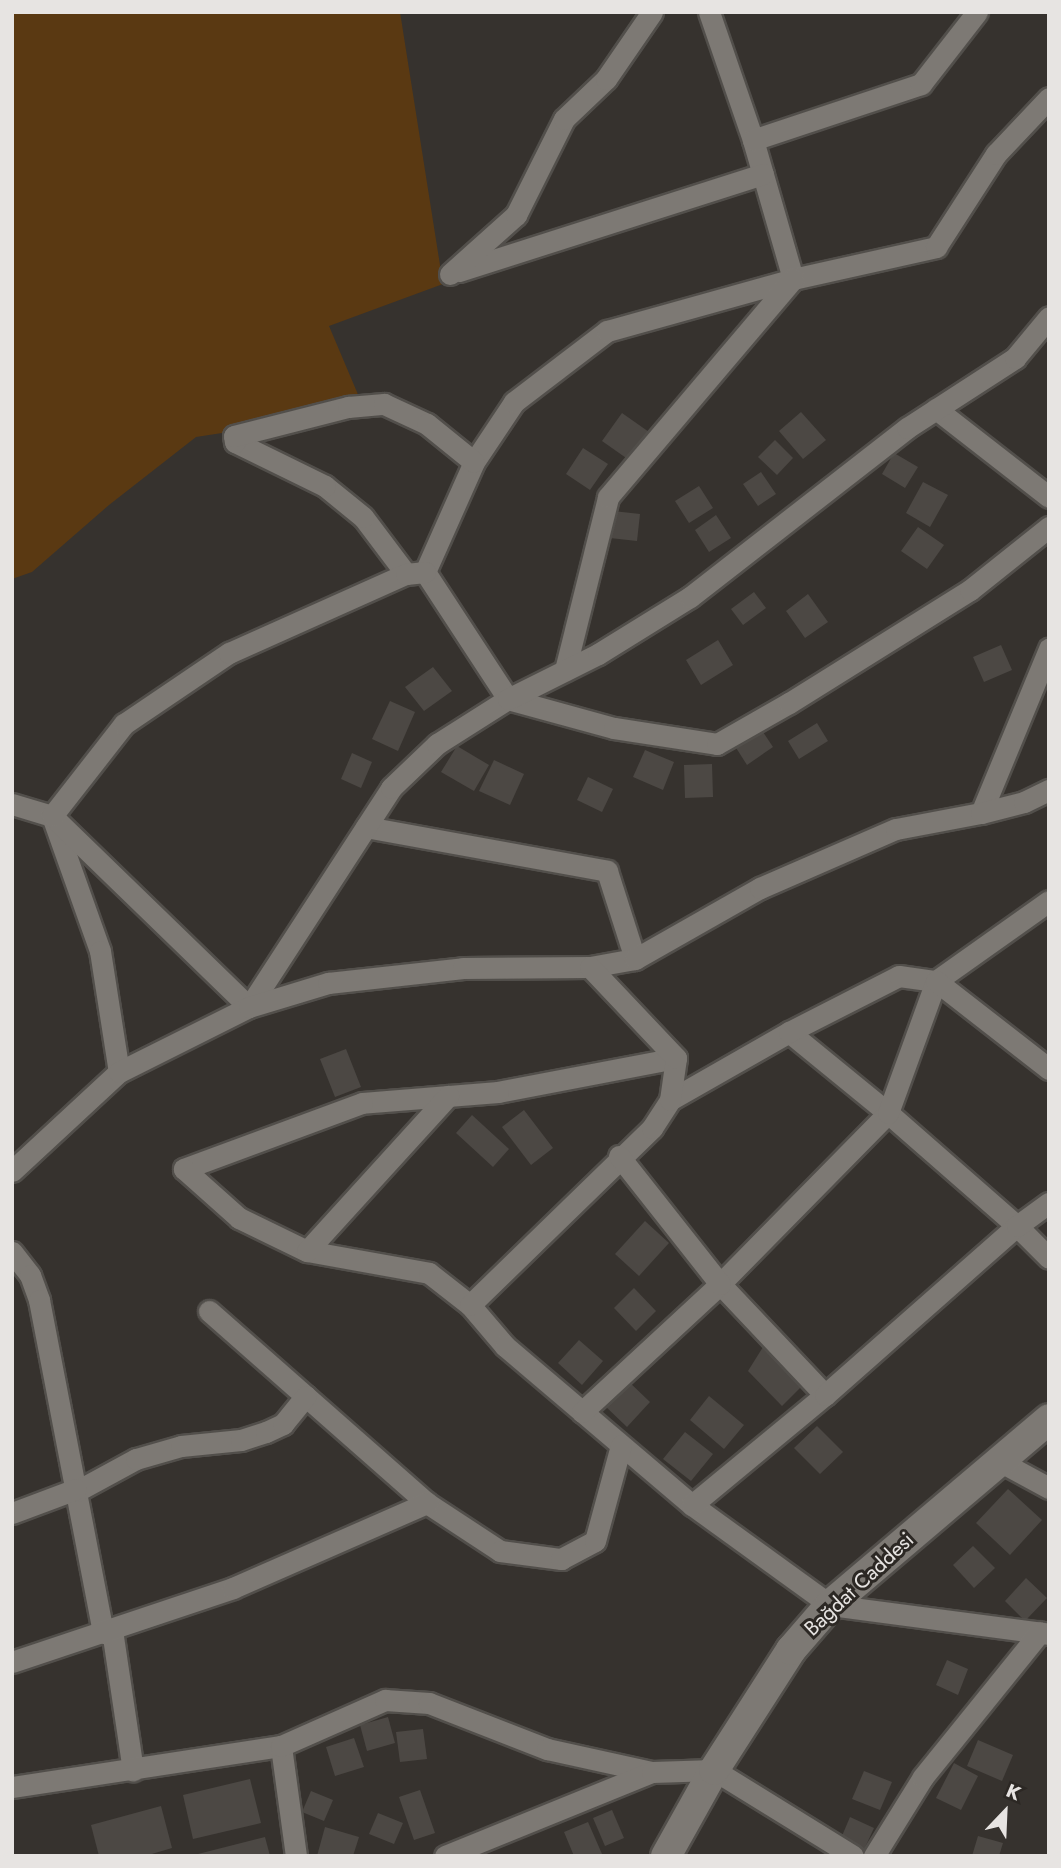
<!DOCTYPE html>
<meta charset="utf-8">
<style>
body{margin:0}
#map{position:relative;width:1061px;height:1868px;overflow:hidden;background:#36322e;font-family:Jost,sans-serif}
div>[style]{position:absolute}
.green>*{inset:0;background:#5a3912}
.building>*{inset:0;background:#4c4844}
.roads{filter:drop-shadow(2px 0 #524f4b) drop-shadow(-2px 0 #524f4b) drop-shadow(0 2px #524f4b) drop-shadow(0 -2px #524f4b)}
.street>*{height:21px;margin:-10.5px;padding:0 10.5px;transform-origin:10.5px;border-radius:10.5px;background:#7d7974}
.secondary>*{height:30px;margin:-15px;padding:0 15px;transform-origin:15px;border-radius:15px;background:#7d7974}
span{translate:-50% -50%;white-space:nowrap;text-align:center;line-height:1.15;-webkit-text-stroke:6px #2c2824;paint-order:stroke}
.street-label{font-size:21px;color:#e7e4e2}
.frame{position:absolute;inset:0;border:14px solid #e7e4e2;pointer-events:none}
.north{position:absolute;left:970px;top:1777px;width:70px;height:70px;-webkit-text-stroke:5px #2c2824;paint-order:stroke;rotate:23deg;font-size:19px;font-weight:700;line-height:28px;text-align:center;color:#e7e4e2}
.north::after{content:'';display:block;margin:auto;width:24px;height:32px;background:#e7e4e2;clip-path:polygon(50% 0,100% 100%,50% 72%,0 100%)}
</style>
<div id="map">
<div class="green">
<i style="clip-path:polygon(12px 12px,400px 12px,443px 284px,329px 326px,365px 411px,196px 437px,109px 505px,32px 572px,12px 579px)"></i>
</div>
<div class="building">
<i style="clip-path:polygon(801px 412px,826px 440px,803px 459px,779px 431px)"></i>
<i style="clip-path:polygon(622px 413px,649px 432px,629px 460px,602px 441px)"></i>
<i style="clip-path:polygon(775px 440px,793px 458px,777px 475px,758px 457px)"></i>
<i style="clip-path:polygon(583px 448px,608px 464px,590px 490px,566px 474px)"></i>
<i style="clip-path:polygon(894px 453px,918px 467px,905px 488px,882px 474px)"></i>
<i style="clip-path:polygon(761px 472px,776px 494px,758px 506px,743px 484px)"></i>
<i style="clip-path:polygon(923px 482px,948px 495px,930px 527px,906px 513px)"></i>
<i style="clip-path:polygon(699px 486px,713px 508px,689px 523px,675px 501px)"></i>
<i style="clip-path:polygon(613px 511px,640px 514px,637px 541px,610px 538px)"></i>
<i style="clip-path:polygon(716px 515px,731px 538px,709px 552px,695px 530px)"></i>
<i style="clip-path:polygon(918px 527px,944px 545px,927px 569px,901px 551px)"></i>
<i style="clip-path:polygon(754px 592px,766px 608px,743px 625px,731px 609px)"></i>
<i style="clip-path:polygon(808px 594px,828px 622px,805px 638px,786px 611px)"></i>
<i style="clip-path:polygon(718px 640px,733px 665px,701px 685px,686px 660px)"></i>
<i style="clip-path:polygon(1001px 645px,1012px 670px,984px 682px,973px 657px)"></i>
<i style="clip-path:polygon(433px 667px,452px 691px,424px 711px,405px 687px)"></i>
<i style="clip-path:polygon(390px 701px,415px 712px,398px 751px,372px 739px)"></i>
<i style="clip-path:polygon(817px 723px,828px 741px,799px 759px,788px 741px)"></i>
<i style="clip-path:polygon(759px 726px,773px 747px,747px 765px,733px 743px)"></i>
<i style="clip-path:polygon(457px 746px,489px 765px,474px 791px,441px 772px)"></i>
<i style="clip-path:polygon(645px 750px,674px 762px,663px 790px,633px 777px)"></i>
<i style="clip-path:polygon(352px 753px,372px 762px,361px 788px,341px 779px)"></i>
<i style="clip-path:polygon(494px 760px,524px 774px,510px 805px,479px 791px)"></i>
<i style="clip-path:polygon(712px 764px,713px 797px,685px 798px,684px 765px)"></i>
<i style="clip-path:polygon(588px 777px,613px 789px,602px 812px,577px 800px)"></i>
<i style="clip-path:polygon(346px 1049px,361px 1087px,335px 1097px,320px 1059px)"></i>
<i style="clip-path:polygon(524px 1110px,553px 1148px,531px 1165px,502px 1127px)"></i>
<i style="clip-path:polygon(472px 1115px,509px 1149px,493px 1167px,456px 1133px)"></i>
<i style="clip-path:polygon(645px 1221px,669px 1243px,639px 1276px,615px 1254px)"></i>
<i style="clip-path:polygon(634px 1288px,656px 1311px,636px 1331px,614px 1308px)"></i>
<i style="clip-path:polygon(579px 1340px,603px 1361px,582px 1385px,558px 1363px)"></i>
<i style="clip-path:polygon(763px 1347px,802px 1386px,782px 1406px,748px 1371px)"></i>
<i style="clip-path:polygon(627px 1380px,650px 1402px,627px 1427px,604px 1405px)"></i>
<i style="clip-path:polygon(709px 1396px,744px 1425px,724px 1449px,690px 1420px)"></i>
<i style="clip-path:polygon(817px 1426px,843px 1452px,820px 1474px,794px 1448px)"></i>
<i style="clip-path:polygon(685px 1432px,713px 1454px,691px 1481px,663px 1459px)"></i>
<i style="clip-path:polygon(1008px 1489px,1042px 1520px,1010px 1555px,976px 1523px)"></i>
<i style="clip-path:polygon(973px 1546px,995px 1568px,974px 1588px,953px 1565px)"></i>
<i style="clip-path:polygon(1026px 1578px,1047px 1598px,1025px 1621px,1005px 1601px)"></i>
<i style="clip-path:polygon(947px 1660px,968px 1669px,958px 1695px,936px 1685px)"></i>
<i style="clip-path:polygon(388px 1717px,395px 1743px,367px 1751px,360px 1725px)"></i>
<i style="clip-path:polygon(423px 1729px,427px 1759px,400px 1762px,396px 1732px)"></i>
<i style="clip-path:polygon(354px 1738px,364px 1767px,335px 1776px,326px 1747px)"></i>
<i style="clip-path:polygon(978px 1740px,1013px 1755px,1002px 1781px,967px 1766px)"></i>
<i style="clip-path:polygon(954px 1763px,978px 1776px,961px 1810px,936px 1798px)"></i>
<i style="clip-path:polygon(864px 1771px,892px 1782px,880px 1810px,852px 1799px)"></i>
<i style="clip-path:polygon(250px 1779px,261px 1823px,193px 1839px,183px 1795px)"></i>
<i style="clip-path:polygon(420px 1790px,435px 1833px,414px 1840px,399px 1797px)"></i>
<i style="clip-path:polygon(311px 1791px,333px 1800px,324px 1821px,302px 1812px)"></i>
<i style="clip-path:polygon(161px 1806px,172px 1848px,145px 1856px,99px 1856px,91px 1825px)"></i>
<i style="clip-path:polygon(612px 1810px,624px 1838px,605px 1846px,593px 1818px)"></i>
<i style="clip-path:polygon(378px 1813px,403px 1823px,394px 1844px,369px 1834px)"></i>
<i style="clip-path:polygon(850px 1817px,874px 1828px,862px 1854px,839px 1843px)"></i>
<i style="clip-path:polygon(588px 1822px,602px 1854px,574px 1856px,564px 1832px)"></i>
<i style="clip-path:polygon(325px 1827px,359px 1837px,353px 1856px,317px 1856px)"></i>
<i style="clip-path:polygon(978px 1836px,1003px 1843px,999px 1856px,972px 1856px)"></i>
<i style="clip-path:polygon(265px 1837px,270px 1856px,194px 1856px,194px 1855px)"></i>
</div>
<div class="roads">
<div class="street">
<i style="left:709px;top:12px;width:135px;rotate:71deg"></i>
<i style="left:753px;top:140px;width:145px;rotate:73.9deg"></i>
<i style="left:753px;top:140px;width:177px;rotate:-18.4deg"></i>
<i style="left:921px;top:84px;width:91px;rotate:-52.1deg"></i>
<i style="left:459px;top:271px;width:319px;rotate:-17.7deg"></i>
<i style="left:450px;top:274px;width:89px;rotate:-41.8deg"></i>
<i style="left:516px;top:215px;width:107px;rotate:-63.4deg"></i>
<i style="left:564px;top:119px;width:58px;rotate:-43.6deg"></i>
<i style="left:606px;top:79px;width:81px;rotate:-55.5deg"></i>
<i style="left:936px;top:409px;width:143px;rotate:37.9deg"></i>
<i style="left:425px;top:572px;width:120px;rotate:-66deg"></i>
<i style="left:474px;top:462px;width:72px;rotate:-56.3deg"></i>
<i style="left:514px;top:402px;width:117px;rotate:-37.4deg"></i>
<i style="left:607px;top:331px;width:193px;rotate:-15.6deg"></i>
<i style="left:793px;top:279px;width:147px;rotate:-12.6deg"></i>
<i style="left:936px;top:247px;width:111px;rotate:-57.2deg"></i>
<i style="left:996px;top:154px;width:77px;rotate:-46.6deg"></i>
<i style="left:425px;top:572px;width:152px;rotate:56.8deg"></i>
<i style="left:508px;top:699px;width:110px;rotate:15.3deg"></i>
<i style="left:614px;top:728px;width:104px;rotate:8.8deg"></i>
<i style="left:717px;top:744px;width:83px;rotate:-29.7deg"></i>
<i style="left:789px;top:703px;width:213px;rotate:-32deg"></i>
<i style="left:970px;top:590px;width:101px;rotate:-38.6deg"></i>
<i style="left:406px;top:574px;width:71px;rotate:-127deg"></i>
<i style="left:363px;top:517px;width:49px;rotate:-140.8deg"></i>
<i style="left:325px;top:486px;width:100px;rotate:-153.9deg"></i>
<i style="left:235px;top:442px;width:6px;rotate:-99deg"></i>
<i style="left:234px;top:436px;width:118px;rotate:-14.3deg"></i>
<i style="left:348px;top:407px;width:36px;rotate:-5deg"></i>
<i style="left:384px;top:404px;width:47px;rotate:24.9deg"></i>
<i style="left:427px;top:424px;width:60px;rotate:39deg"></i>
<i style="left:565px;top:670px;width:178px;rotate:-76deg"></i>
<i style="left:608px;top:497px;width:286px;rotate:-49.7deg"></i>
<i style="left:12px;top:804px;width:42px;rotate:16.7deg"></i>
<i style="left:52px;top:816px;width:143px;rotate:70.4deg"></i>
<i style="left:100px;top:951px;width:122px;rotate:81.1deg"></i>
<i style="left:981px;top:813px;width:178px;rotate:-67.5deg"></i>
<i style="left:366px;top:827px;width:245px;rotate:10.3deg"></i>
<i style="left:607px;top:871px;width:92px;rotate:72.3deg"></i>
<i style="left:249px;top:1007px;width:261px;rotate:-57deg"></i>
<i style="left:391px;top:788px;width:64px;rotate:-43.7deg"></i>
<i style="left:437px;top:744px;width:84px;rotate:-32.4deg"></i>
<i style="left:508px;top:699px;width:101px;rotate:-26.6deg"></i>
<i style="left:598px;top:654px;width:108px;rotate:-31.8deg"></i>
<i style="left:690px;top:597px;width:275px;rotate:-37.9deg"></i>
<i style="left:907px;top:428px;width:129px;rotate:-32.9deg"></i>
<i style="left:1015px;top:358px;width:53px;rotate:-50.3deg"></i>
<i style="left:249px;top:1007px;width:274px;rotate:-135.9deg"></i>
<i style="left:52px;top:816px;width:117px;rotate:-52deg"></i>
<i style="left:124px;top:724px;width:127px;rotate:-34.1deg"></i>
<i style="left:229px;top:653px;width:194px;rotate:-24.1deg"></i>
<i style="left:406px;top:574px;width:19px;rotate:-6deg"></i>
<i style="left:789px;top:1032px;width:128px;rotate:39.3deg"></i>
<i style="left:888px;top:1113px;width:171px;rotate:41.2deg"></i>
<i style="left:1017px;top:1226px;width:45px;rotate:45deg"></i>
<i style="left:676px;top:1058px;width:181px;rotate:169.2deg"></i>
<i style="left:498px;top:1092px;width:136px;rotate:175.4deg"></i>
<i style="left:362px;top:1103px;width:190px;rotate:159.7deg"></i>
<i style="left:184px;top:1169px;width:74px;rotate:41.7deg"></i>
<i style="left:239px;top:1218px;width:76px;rotate:25.9deg"></i>
<i style="left:307px;top:1251px;width:124px;rotate:10.2deg"></i>
<i style="left:429px;top:1273px;width:52px;rotate:38deg"></i>
<i style="left:470px;top:1305px;width:54px;rotate:49.5deg"></i>
<i style="left:505px;top:1346px;width:245px;rotate:40.4deg"></i>
<i style="left:692px;top:1505px;width:170px;rotate:35.9deg"></i>
<i style="left:830px;top:1605px;width:221px;rotate:7.5deg"></i>
<i style="left:670px;top:1100px;width:137px;rotate:-29.7deg"></i>
<i style="left:789px;top:1032px;width:123px;rotate:-27deg"></i>
<i style="left:899px;top:976px;width:37px;rotate:8deg"></i>
<i style="left:936px;top:981px;width:138px;rotate:-35.3deg"></i>
<i style="left:12px;top:1171px;width:146px;rotate:-42.8deg"></i>
<i style="left:119px;top:1072px;width:145px;rotate:-26.6deg"></i>
<i style="left:249px;top:1007px;width:83px;rotate:-16.9deg"></i>
<i style="left:328px;top:983px;width:136px;rotate:-6.3deg"></i>
<i style="left:463px;top:968px;width:127px;rotate:-0.5deg"></i>
<i style="left:590px;top:967px;width:46px;rotate:-10.1deg"></i>
<i style="left:635px;top:959px;width:144px;rotate:-29.6deg"></i>
<i style="left:760px;top:888px;width:148px;rotate:-23.5deg"></i>
<i style="left:896px;top:829px;width:86px;rotate:-10.7deg"></i>
<i style="left:981px;top:813px;width:44px;rotate:-14.3deg"></i>
<i style="left:1024px;top:802px;width:28px;rotate:-26deg"></i>
<i style="left:307px;top:1251px;width:210px;rotate:-47.7deg"></i>
<i style="left:12px;top:1252px;width:29px;rotate:52deg"></i>
<i style="left:30px;top:1275px;width:27px;rotate:70deg"></i>
<i style="left:39px;top:1300px;width:339px;rotate:79.1deg"></i>
<i style="left:470px;top:1305px;width:254px;rotate:-44.2deg"></i>
<i style="left:652px;top:1128px;width:33px;rotate:-57deg"></i>
<i style="left:670px;top:1100px;width:42px;rotate:-81.9deg"></i>
<i style="left:676px;top:1058px;width:125px;rotate:-133.4deg"></i>
<i style="left:209px;top:1311px;width:290px;rotate:41.4deg"></i>
<i style="left:427px;top:1503px;width:87px;rotate:33.3deg"></i>
<i style="left:500px;top:1551px;width:62px;rotate:7.5deg"></i>
<i style="left:561px;top:1559px;width:38px;rotate:-28deg"></i>
<i style="left:595px;top:1541px;width:99px;rotate:-74.8deg"></i>
<i style="left:825px;top:1395px;width:153px;rotate:-133.4deg"></i>
<i style="left:720px;top:1284px;width:240px;rotate:-45.5deg"></i>
<i style="left:888px;top:1113px;width:140px;rotate:-70deg"></i>
<i style="left:936px;top:981px;width:143px;rotate:37.9deg"></i>
<i style="left:582px;top:1412px;width:188px;rotate:-42.8deg"></i>
<i style="left:720px;top:1284px;width:163px;rotate:-128.3deg"></i>
<i style="left:1001px;top:1462px;width:55px;rotate:28.4deg"></i>
<i style="left:77px;top:1491px;width:67px;rotate:-28.5deg"></i>
<i style="left:136px;top:1459px;width:47px;rotate:-16.1deg"></i>
<i style="left:181px;top:1446px;width:60px;rotate:-5.7deg"></i>
<i style="left:241px;top:1440px;width:26px;rotate:-18deg"></i>
<i style="left:266px;top:1432px;width:19px;rotate:-25deg"></i>
<i style="left:283px;top:1424px;width:36px;rotate:-51deg"></i>
<i style="left:692px;top:1505px;width:173px;rotate:-39.6deg"></i>
<i style="left:825px;top:1395px;width:256px;rotate:-41.4deg"></i>
<i style="left:1017px;top:1226px;width:39px;rotate:-36deg"></i>
<i style="left:12px;top:1513px;width:68px;rotate:-20.6deg"></i>
<i style="left:112px;top:1630px;width:142px;rotate:81.5deg"></i>
<i style="left:12px;top:1662px;width:233px;rotate:-18.5deg"></i>
<i style="left:233px;top:1588px;width:212px;rotate:-23.7deg"></i>
<i style="left:12px;top:1787px;width:272px;rotate:-8.7deg"></i>
<i style="left:296px;top:1856px;width:111px;rotate:-97.8deg"></i>
<i style="left:281px;top:1746px;width:114px;rotate:-23.9deg"></i>
<i style="left:385px;top:1700px;width:44px;rotate:3.9deg"></i>
<i style="left:429px;top:1703px;width:127px;rotate:21.3deg"></i>
<i style="left:547px;top:1749px;width:107px;rotate:12.4deg"></i>
<i style="left:445px;top:1856px;width:223px;rotate:-22.1deg"></i>
<i style="left:652px;top:1772px;width:62px;rotate:-1.8deg"></i>
<i style="left:714px;top:1770px;width:163px;rotate:31.7deg"></i>
<i style="left:874px;top:1856px;width:93px;rotate:-58.2deg"></i>
<i style="left:923px;top:1777px;width:186px;rotate:-51.1deg"></i>
</div>
<div class="secondary">
<i style="left:666px;top:1856px;width:98px;rotate:-60.8deg"></i>
<i style="left:714px;top:1770px;width:143px;rotate:-57.3deg"></i>
<i style="left:791px;top:1650px;width:60px;rotate:-49.1deg"></i>
<i style="left:830px;top:1605px;width:287px;rotate:-40.3deg"></i>
</div>
</div>
<div class="street-label">
<span style="left:859px;top:1584px;rotate:-43deg">Bağdat Caddesi</span>
</div>
<div class="frame"></div>
<div class="north">K</div>
</div>
